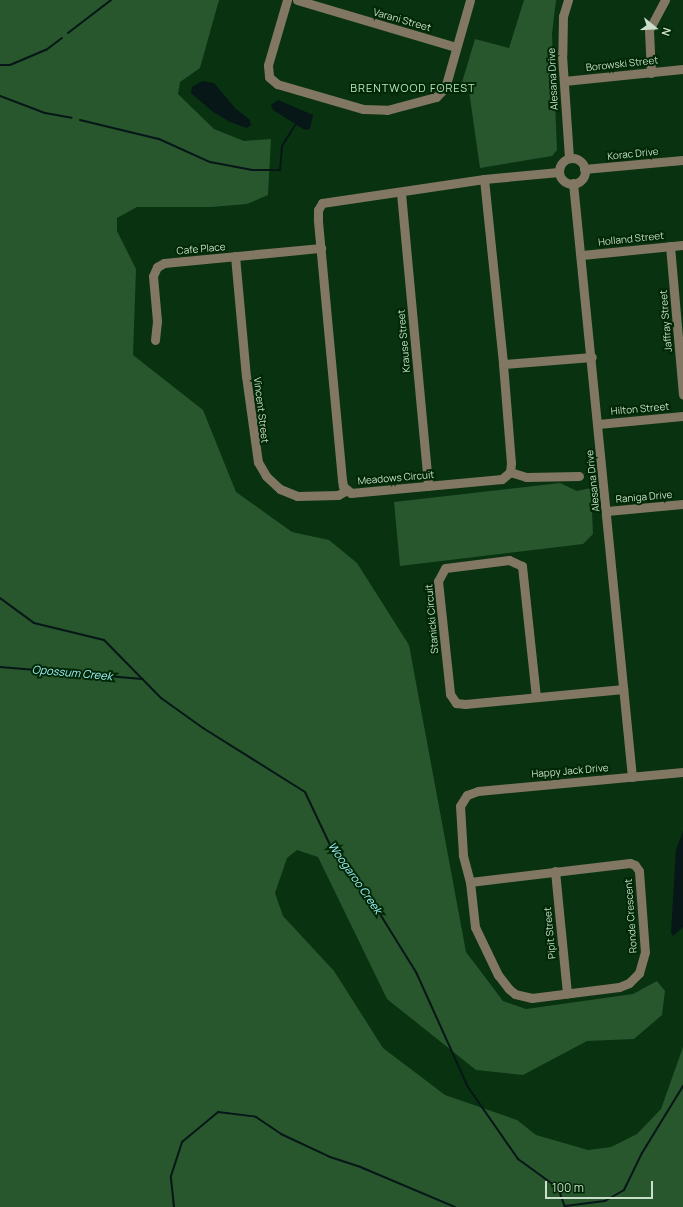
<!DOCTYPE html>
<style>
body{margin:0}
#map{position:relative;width:683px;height:1207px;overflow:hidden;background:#093210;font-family:Manrope,sans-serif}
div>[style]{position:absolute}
.green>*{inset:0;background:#28562d}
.water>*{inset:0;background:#071617}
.stream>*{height:2px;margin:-1px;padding:0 1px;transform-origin:1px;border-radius:1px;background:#071617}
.minor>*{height:9px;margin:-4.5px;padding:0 4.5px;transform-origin:4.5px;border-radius:4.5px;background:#817762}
.minor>.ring{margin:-4.5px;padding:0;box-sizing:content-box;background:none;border:9px solid #817762;border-radius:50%}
span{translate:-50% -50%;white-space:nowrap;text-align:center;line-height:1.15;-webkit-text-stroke:4px #002806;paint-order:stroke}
.street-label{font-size:10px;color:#c9dfc9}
.neighbourhood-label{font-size:11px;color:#b9e5bb;letter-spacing:1px}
.water-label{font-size:11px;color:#a3f3fd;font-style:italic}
.north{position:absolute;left:635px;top:8px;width:40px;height:40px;-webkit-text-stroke:3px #002806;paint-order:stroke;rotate:108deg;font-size:11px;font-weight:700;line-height:16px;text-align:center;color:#c9dfc9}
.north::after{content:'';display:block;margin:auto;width:14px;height:18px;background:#c9dfc9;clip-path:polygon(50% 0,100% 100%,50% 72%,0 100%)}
.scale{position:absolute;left:545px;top:1181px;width:108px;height:18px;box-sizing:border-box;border:2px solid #c9dfc9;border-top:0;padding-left:5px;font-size:12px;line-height:14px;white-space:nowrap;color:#c9dfc9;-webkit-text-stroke:3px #002806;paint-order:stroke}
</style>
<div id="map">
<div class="green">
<i style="clip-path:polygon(0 0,219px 0,200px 68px,180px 82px,178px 94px,214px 129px,244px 141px,271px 139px,268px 195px,247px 204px,211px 207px,137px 207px,117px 218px,117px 231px,136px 269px,133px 355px,203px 410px,236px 492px,292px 532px,329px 540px,357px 563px,409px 645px,466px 952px,503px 1001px,526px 1009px,633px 994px,657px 981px,665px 991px,662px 1015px,634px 1039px,587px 1041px,523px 1075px,476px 1070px,387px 999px,318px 857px,297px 850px,287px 858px,275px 893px,283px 916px,334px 971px,383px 1048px,445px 1095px,517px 1120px,536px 1135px,588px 1150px,611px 1147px,637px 1134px,661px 1109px,683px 1047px,683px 1007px,683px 1207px,0 1207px)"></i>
<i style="clip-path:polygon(524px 0,556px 0,552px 34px,557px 150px,552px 156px,480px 168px,469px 91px,460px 89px,475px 39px,509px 48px)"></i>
<i style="clip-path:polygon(560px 483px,577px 491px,591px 488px,593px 534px,583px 544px,400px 566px,394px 502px)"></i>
</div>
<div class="water">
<i style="clip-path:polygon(203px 81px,214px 83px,235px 108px,250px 120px,251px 125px,247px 128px,230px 122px,213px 112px,191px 93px,192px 87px)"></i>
<i style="clip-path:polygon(278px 100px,313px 115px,310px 129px,305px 130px,273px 110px,271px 105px)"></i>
<i style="clip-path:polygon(683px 831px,683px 927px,673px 936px,671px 932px,676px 850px)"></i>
</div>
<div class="stream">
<i style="left:68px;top:33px;width:54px;rotate:-37.5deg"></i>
<i style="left:0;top:65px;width:10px"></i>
<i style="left:10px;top:65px;width:39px;rotate:-23deg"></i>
<i style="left:46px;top:50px;width:20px;rotate:-37deg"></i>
<i style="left:0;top:96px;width:48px;rotate:20.7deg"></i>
<i style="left:45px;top:113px;width:27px;rotate:10deg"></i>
<i style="left:80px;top:120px;width:81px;rotate:13.5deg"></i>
<i style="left:159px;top:139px;width:56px;rotate:24.3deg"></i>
<i style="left:210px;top:162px;width:43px;rotate:10.8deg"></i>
<i style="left:252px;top:170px;width:28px"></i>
<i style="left:280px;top:170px;width:24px;rotate:-85deg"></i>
<i style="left:282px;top:146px;width:26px;rotate:-58deg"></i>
<i style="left:0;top:598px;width:42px;rotate:36.3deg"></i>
<i style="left:34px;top:623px;width:72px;rotate:13.7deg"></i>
<i style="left:104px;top:640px;width:81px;rotate:45.5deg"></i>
<i style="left:161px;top:698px;width:52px;rotate:35.5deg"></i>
<i style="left:203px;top:728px;width:120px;rotate:32.1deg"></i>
<i style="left:305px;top:792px;width:63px;rotate:64.7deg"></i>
<i style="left:332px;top:849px;width:71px;rotate:53deg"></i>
<i style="left:375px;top:906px;width:78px;rotate:58.2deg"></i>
<i style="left:416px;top:972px;width:126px;rotate:65.7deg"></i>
<i style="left:468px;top:1087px;width:88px;rotate:55.2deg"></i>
<i style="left:518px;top:1159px;width:49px;rotate:35.9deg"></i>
<i style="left:558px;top:1188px;width:20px;rotate:70deg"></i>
<i style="left:0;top:667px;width:143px;rotate:4.8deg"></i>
<i style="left:565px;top:1206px;width:40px;rotate:-7.1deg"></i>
<i style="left:605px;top:1201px;width:22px;rotate:-30deg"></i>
<i style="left:624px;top:1190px;width:41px;rotate:-64.1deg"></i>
<i style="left:642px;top:1153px;width:79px;rotate:-58.5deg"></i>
<i style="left:174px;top:1207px;width:31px;rotate:-96deg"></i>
<i style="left:171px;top:1176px;width:36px;rotate:-72deg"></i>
<i style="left:182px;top:1142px;width:47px;rotate:-39.8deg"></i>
<i style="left:218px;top:1112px;width:38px;rotate:7deg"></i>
<i style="left:256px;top:1117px;width:30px;rotate:34deg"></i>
<i style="left:281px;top:1134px;width:54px;rotate:25.1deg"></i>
<i style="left:330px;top:1157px;width:29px;rotate:18deg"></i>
<i style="left:358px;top:1166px;width:105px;rotate:22.9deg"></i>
</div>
<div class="minor">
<i style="left:287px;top:0;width:68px;rotate:106.3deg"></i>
<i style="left:268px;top:65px;width:12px;rotate:85deg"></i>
<i style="left:269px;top:77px;width:11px;rotate:41deg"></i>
<i style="left:277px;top:84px;width:90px;rotate:16.2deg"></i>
<i style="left:363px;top:109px;width:24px;rotate:2deg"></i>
<i style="left:387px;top:110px;width:51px;rotate:-14.9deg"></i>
<i style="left:436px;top:97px;width:13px;rotate:-45deg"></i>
<i style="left:445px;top:88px;width:91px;rotate:-74.1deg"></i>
<i style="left:297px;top:0;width:166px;rotate:16.5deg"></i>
<i style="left:568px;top:0;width:17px;rotate:107deg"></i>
<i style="left:563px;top:16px;width:39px;rotate:91deg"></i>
<i style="left:562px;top:55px;width:103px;rotate:86.1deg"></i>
<i style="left:651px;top:73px;width:43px;rotate:-92.7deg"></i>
<i style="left:649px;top:30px;width:34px;rotate:-62deg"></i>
<i style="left:564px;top:81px;width:120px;rotate:-5.8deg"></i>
<i class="ring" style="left:559px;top:158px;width:17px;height:17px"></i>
<i style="left:584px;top:169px;width:99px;rotate:-5.2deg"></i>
<i style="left:484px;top:179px;width:186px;rotate:84.1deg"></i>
<i style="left:503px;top:364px;width:99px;rotate:85.4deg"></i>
<i style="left:511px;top:463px;width:9px;rotate:96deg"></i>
<i style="left:510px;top:472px;width:11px;rotate:139deg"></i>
<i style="left:502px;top:479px;width:152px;rotate:174.7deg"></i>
<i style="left:351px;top:493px;width:11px;rotate:-139deg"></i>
<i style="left:343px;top:486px;width:6px;rotate:-99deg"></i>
<i style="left:342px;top:480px;width:262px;rotate:-95.3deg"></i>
<i style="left:318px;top:219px;width:9px;rotate:-90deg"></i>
<i style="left:318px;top:210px;width:8px;rotate:-60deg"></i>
<i style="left:322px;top:203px;width:164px;rotate:-8.4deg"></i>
<i style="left:484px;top:179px;width:75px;rotate:-5.3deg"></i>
<i style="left:573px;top:183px;width:597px;rotate:84.33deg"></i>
<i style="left:401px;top:193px;width:294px;rotate:84.7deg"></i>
<i style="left:670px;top:246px;width:149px;rotate:85deg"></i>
<i style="left:582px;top:255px;width:101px;rotate:-5.7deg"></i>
<i style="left:235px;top:256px;width:121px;rotate:84.8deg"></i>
<i style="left:246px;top:376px;width:87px;rotate:82.1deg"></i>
<i style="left:258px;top:462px;width:16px;rotate:60deg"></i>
<i style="left:266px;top:476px;width:19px;rotate:43deg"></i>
<i style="left:280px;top:489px;width:18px;rotate:22deg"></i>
<i style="left:297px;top:496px;width:41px;rotate:-1.4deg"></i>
<i style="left:338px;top:495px;width:10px;rotate:-29deg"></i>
<i style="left:155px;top:340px;width:19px;rotate:-84deg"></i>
<i style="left:157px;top:321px;width:45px;rotate:-95.1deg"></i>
<i style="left:153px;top:276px;width:10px;rotate:-66deg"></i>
<i style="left:157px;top:267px;width:8px;rotate:-30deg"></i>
<i style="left:164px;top:263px;width:158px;rotate:-5.5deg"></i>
<i style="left:503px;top:364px;width:89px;rotate:-4.5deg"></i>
<i style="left:598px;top:424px;width:85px;rotate:-5.4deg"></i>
<i style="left:510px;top:472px;width:17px;rotate:17deg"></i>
<i style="left:526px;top:477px;width:53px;rotate:-1.1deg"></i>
<i style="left:607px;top:511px;width:76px;rotate:-5.3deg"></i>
<i style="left:536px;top:697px;width:132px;rotate:-96.1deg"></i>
<i style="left:522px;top:566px;width:14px;rotate:-155deg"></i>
<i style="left:509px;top:560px;width:64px;rotate:172.9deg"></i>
<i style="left:445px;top:568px;width:15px;rotate:118deg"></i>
<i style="left:438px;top:581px;width:114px;rotate:83.9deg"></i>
<i style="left:450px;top:694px;width:11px;rotate:56deg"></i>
<i style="left:456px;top:703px;width:9px;rotate:6deg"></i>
<i style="left:465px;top:704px;width:159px;rotate:-5.4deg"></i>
<i style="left:555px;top:871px;width:123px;rotate:84.4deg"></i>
<i style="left:470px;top:882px;width:161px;rotate:-6.8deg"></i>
<i style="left:630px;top:863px;width:5px;rotate:22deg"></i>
<i style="left:635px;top:865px;width:7px;rotate:56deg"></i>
<i style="left:639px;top:871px;width:81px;rotate:85.8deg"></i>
<i style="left:645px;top:952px;width:22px;rotate:106deg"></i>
<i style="left:639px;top:973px;width:14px;rotate:135deg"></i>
<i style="left:629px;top:983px;width:11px;rotate:158deg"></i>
<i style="left:619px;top:987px;width:88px;rotate:172.8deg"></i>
<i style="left:532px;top:998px;width:17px;rotate:-167deg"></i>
<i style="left:515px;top:994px;width:8px;rotate:-140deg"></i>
<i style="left:509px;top:989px;width:18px;rotate:-128deg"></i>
<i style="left:498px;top:975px;width:53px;rotate:-115.6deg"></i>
<i style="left:475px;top:927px;width:45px;rotate:-96.3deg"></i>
<i style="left:470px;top:882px;width:28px;rotate:-105deg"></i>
<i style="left:463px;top:855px;width:49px;rotate:-93.5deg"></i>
<i style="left:460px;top:806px;width:13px;rotate:-58deg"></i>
<i style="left:467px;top:795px;width:12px;rotate:-20deg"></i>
<i style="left:478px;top:791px;width:206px;rotate:-5.3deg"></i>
</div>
<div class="street-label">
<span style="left:402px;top:20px;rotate:16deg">Varani Street</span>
<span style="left:622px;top:64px;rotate:-6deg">Borowski Street</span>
<span style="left:553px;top:79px;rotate:-93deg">Alesana Drive</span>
<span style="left:633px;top:154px;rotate:-6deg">Korac Drive</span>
<span style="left:631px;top:239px;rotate:-6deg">Holland Street</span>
<span style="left:201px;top:249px;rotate:-5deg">Cafe Place</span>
<span style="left:666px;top:321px;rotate:-95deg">Jaffray Street</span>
<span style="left:404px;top:341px;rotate:-95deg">Krause Street</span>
<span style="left:640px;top:409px;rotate:-5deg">Hilton Street</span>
<span style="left:261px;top:410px;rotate:83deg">Vincent Street</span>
<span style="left:396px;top:478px;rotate:-5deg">Meadows Circuit</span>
<span style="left:593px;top:481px;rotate:-96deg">Alesana Drive</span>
<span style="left:644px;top:497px;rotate:-5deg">Raniga Drive</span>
<span style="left:432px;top:619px;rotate:-95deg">Stanicki Circuit</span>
<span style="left:570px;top:771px;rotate:-5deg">Happy Jack Drive</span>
<span style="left:631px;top:916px;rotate:-94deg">Ronde Crescent</span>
<span style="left:550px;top:933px;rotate:-95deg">Pipit Street</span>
</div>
<div class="neighbourhood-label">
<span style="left:413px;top:88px">BRENTWOOD FOREST</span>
</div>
<div class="water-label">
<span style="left:72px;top:673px;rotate:5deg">Opossum Creek</span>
<span style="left:355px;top:878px;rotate:55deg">Woogaroo Creek</span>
</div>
<div class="north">N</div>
<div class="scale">100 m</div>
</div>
